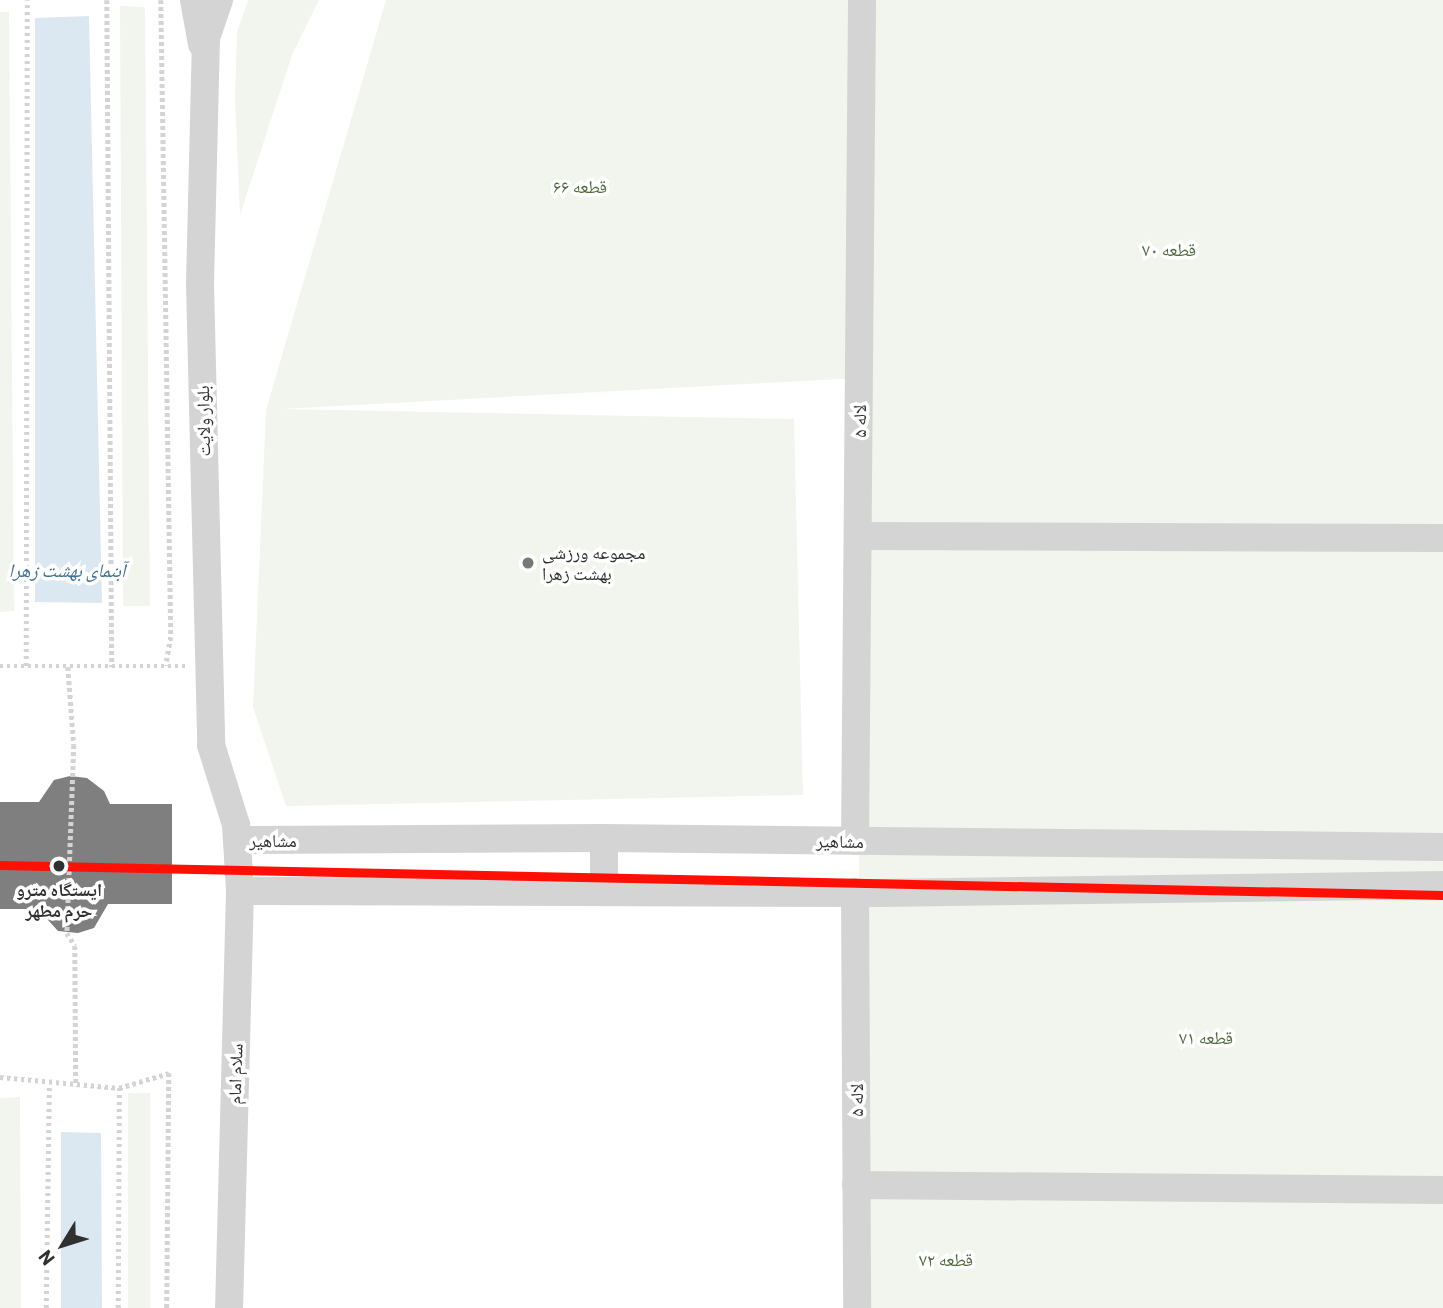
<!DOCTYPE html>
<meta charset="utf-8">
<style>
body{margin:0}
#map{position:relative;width:1443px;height:1308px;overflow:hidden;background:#fff;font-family:Barlow,"Noto Naskh Arabic",sans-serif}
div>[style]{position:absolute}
.green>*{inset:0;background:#f1f5ed}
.water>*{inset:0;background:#dbe8f2}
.building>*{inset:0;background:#7f7f7f}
.path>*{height:4.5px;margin-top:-2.25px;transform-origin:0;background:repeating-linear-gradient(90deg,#d4d4d4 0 3.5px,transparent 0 7px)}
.minor>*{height:28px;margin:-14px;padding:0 14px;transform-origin:14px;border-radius:14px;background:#d4d4d4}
.metro-1>*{height:9px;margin:-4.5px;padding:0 4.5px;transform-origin:4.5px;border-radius:4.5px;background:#ff0f04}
.dots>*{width:19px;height:19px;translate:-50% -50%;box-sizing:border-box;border:4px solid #fff;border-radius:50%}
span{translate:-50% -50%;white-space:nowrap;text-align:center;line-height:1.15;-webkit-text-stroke:7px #fff;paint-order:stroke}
.park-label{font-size:18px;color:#526b3e}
.street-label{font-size:18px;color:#303030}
.poi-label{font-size:18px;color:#303030}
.left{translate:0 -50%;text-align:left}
.stop-label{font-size:18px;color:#303030;font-weight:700}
.water-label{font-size:19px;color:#3f6f91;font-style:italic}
.north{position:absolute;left:28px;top:1210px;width:70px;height:70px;-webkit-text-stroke:5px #fff;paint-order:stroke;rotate:232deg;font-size:19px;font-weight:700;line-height:28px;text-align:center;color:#303030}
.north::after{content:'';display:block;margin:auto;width:24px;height:32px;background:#303030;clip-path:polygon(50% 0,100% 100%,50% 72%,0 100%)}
</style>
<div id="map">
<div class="green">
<i style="clip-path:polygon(248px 0,319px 0,292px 55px,240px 215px,235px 97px,237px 32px)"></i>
<i style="clip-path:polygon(386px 0,1443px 0,1443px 1308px,859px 1308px,859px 378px,281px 409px,794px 419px,803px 795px,286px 806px,253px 707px,266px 410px)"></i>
<i style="clip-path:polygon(120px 6px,145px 7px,150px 606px,123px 606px)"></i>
<i style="clip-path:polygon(0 12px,9px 12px,14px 611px,0 612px)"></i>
<i style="clip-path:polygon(128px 1093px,150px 1093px,150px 1308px,128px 1308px)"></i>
<i style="clip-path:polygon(20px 1097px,21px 1308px,0 1308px,0 1098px)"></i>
</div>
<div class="water">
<i style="clip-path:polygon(89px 16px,102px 603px,35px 602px,35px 18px)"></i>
<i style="clip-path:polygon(61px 1132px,101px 1133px,102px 1308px,61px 1308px)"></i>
</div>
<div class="building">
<i style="clip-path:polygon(70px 776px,87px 778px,104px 791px,110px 804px,172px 804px,172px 904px,108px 904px,94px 928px,78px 933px,58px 931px,38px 909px,0 909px,0 802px,39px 802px,54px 780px)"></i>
</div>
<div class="path">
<i style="left:107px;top:0;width:667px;rotate:89.57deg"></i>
<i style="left:161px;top:0;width:637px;rotate:89.1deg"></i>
<i style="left:171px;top:637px;width:29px;rotate:100deg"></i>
<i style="left:0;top:666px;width:185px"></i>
<i style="left:26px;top:666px;width:666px;rotate:-89.91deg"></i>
<i style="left:68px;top:667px;width:78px;rotate:85.6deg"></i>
<i style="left:74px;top:745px;width:188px;rotate:92.1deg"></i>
<i style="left:67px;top:933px;width:15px;rotate:58deg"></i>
<i style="left:75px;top:946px;width:140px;rotate:89.6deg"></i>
<i style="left:0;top:1077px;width:120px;rotate:5.3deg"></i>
<i style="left:119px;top:1088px;width:52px;rotate:-16.7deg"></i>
<i style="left:169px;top:1073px;width:235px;rotate:90.5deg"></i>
<i style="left:46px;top:1308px;width:224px;rotate:-89.2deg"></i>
<i style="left:118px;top:1308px;width:220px;rotate:-89.7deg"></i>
</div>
<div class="minor">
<i style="left:194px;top:0;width:45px;rotate:79.7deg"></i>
<i style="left:219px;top:0;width:40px;rotate:108.9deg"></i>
<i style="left:206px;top:38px;width:246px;rotate:91.4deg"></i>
<i style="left:200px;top:284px;width:461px;rotate:88.6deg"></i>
<i style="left:211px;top:745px;width:84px;rotate:72.6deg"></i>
<i style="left:236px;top:825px;width:66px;rotate:86.5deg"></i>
<i style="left:240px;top:891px;width:417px;rotate:91.5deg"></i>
<i style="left:858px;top:536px;width:585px;rotate:0.2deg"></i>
<i style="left:604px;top:838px;width:53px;rotate:90deg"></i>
<i style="left:237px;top:840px;width:367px;rotate:-0.3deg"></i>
<i style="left:604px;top:838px;width:839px;rotate:0.61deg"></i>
<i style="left:855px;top:841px;width:841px;rotate:-89.52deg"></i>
<i style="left:240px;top:891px;width:638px;rotate:0.18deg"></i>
<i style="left:878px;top:893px;width:565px;rotate:-0.81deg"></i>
<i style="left:855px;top:892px;width:416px;rotate:89.7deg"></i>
<i style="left:856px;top:1185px;width:587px;rotate:0.49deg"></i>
</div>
<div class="metro-1">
<i style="left:0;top:865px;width:1443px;rotate:1.19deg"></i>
</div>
<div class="dots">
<i style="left:528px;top:563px;background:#787878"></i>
<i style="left:59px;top:866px;background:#303030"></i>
</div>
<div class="park-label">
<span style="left:580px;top:186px">قطعه ۶۶</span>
<span style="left:1169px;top:249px">قطعه ۷۰</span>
<span style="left:1206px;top:1037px">قطعه ۷۱</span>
<span style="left:946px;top:1259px">قطعه ۷۲</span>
</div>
<div class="street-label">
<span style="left:203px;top:421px;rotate:-91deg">بلوار ولایت</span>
<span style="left:859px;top:421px;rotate:-90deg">لاله ۵</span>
<span style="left:273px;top:840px">مشاهیر</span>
<span style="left:840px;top:841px;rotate:1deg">مشاهیر</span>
<span style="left:235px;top:1074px;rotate:-88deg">سلام امام</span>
<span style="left:856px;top:1100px;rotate:-90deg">لاله ۵</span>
</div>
<div class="poi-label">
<span class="left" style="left:542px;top:563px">مجموعه ورزشی<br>بهشت زهرا</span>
</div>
<div class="stop-label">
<span style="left:59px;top:900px">ایستگاه مترو<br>حرم مطهر</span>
</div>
<div class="water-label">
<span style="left:67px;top:570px">آبنمای بهشت زهرا</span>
</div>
<div class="north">N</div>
</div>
